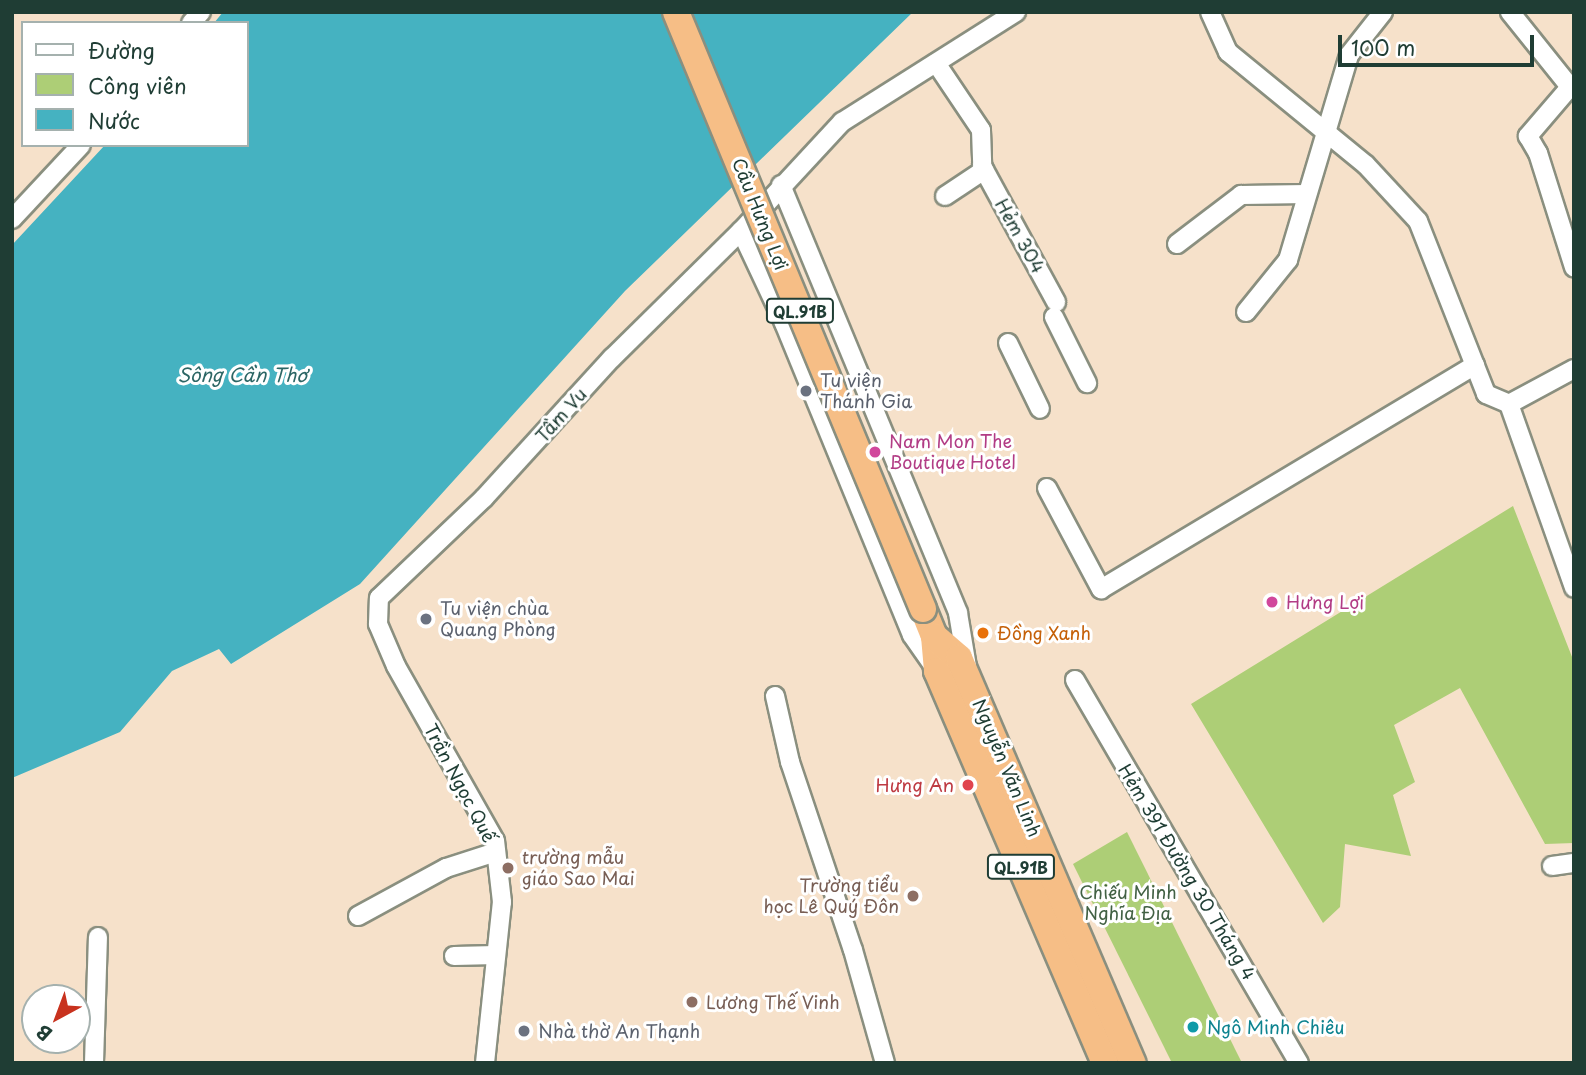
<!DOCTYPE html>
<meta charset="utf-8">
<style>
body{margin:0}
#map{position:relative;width:1586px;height:1075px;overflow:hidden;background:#f6e1ca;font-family:"Playpen Sans",sans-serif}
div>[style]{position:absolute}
.green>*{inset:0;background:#adce76}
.water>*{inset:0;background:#45b2c1}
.roads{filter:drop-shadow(2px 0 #8a8f7f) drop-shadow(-2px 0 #8a8f7f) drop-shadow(0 2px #8a8f7f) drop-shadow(0 -2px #8a8f7f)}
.minor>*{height:18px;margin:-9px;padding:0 9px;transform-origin:9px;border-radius:9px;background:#fff}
.highway>*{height:26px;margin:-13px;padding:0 13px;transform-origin:13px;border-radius:13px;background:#f6be86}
.bridges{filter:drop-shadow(2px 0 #8a8f7f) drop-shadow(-2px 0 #8a8f7f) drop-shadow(0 2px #8a8f7f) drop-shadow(0 -2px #8a8f7f)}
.highway-bridge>*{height:26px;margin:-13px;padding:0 13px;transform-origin:13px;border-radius:13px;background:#f6be86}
.dots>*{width:19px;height:19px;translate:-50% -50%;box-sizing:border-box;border:4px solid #fff;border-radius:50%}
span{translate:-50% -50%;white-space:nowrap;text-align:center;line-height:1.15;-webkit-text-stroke:6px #fff;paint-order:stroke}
.shield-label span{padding:2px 5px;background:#fff;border:2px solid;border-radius:5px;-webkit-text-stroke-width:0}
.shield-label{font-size:16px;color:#1f3d34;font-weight:700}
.street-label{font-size:18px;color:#1f3d34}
.worship-label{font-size:18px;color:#5b616d}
.left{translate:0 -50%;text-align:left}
.hotel-label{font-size:18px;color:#b23c85}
.food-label{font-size:18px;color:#c56008}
.health-label{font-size:18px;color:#be3a42}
.right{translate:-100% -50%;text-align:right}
.education-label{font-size:18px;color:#785e54}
.park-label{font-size:18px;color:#426144}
.culture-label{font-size:18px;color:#0d838f}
.water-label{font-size:19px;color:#2c6665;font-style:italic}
.frame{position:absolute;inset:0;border:14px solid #1f3d34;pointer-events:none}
.legend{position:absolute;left:21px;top:21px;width:228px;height:126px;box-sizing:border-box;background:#fff;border:2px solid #a5b1ae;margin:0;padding:9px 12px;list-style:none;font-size:21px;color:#1f3d34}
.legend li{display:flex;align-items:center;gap:14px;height:35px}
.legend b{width:35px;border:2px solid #a5b1ae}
.north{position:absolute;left:21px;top:984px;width:70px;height:70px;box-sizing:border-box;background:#fff;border:2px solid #a5b1ae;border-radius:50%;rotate:221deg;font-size:19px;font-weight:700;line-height:28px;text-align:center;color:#1f3d34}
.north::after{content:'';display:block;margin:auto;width:24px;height:32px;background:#c8321e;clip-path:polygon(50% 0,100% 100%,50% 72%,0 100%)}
.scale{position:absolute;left:1338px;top:35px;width:196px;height:32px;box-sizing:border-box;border:4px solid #1f3d34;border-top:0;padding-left:9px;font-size:21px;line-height:24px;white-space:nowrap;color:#1f3d34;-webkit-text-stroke:5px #fff;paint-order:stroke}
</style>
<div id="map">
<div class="green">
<i style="clip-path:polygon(1513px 506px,1574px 662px,1574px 843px,1545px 844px,1460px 688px,1394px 725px,1415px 782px,1393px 795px,1411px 856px,1345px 844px,1340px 907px,1323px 923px,1191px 704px)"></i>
<i style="clip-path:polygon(1127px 832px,1242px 1063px,1172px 1063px,1073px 864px)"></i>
</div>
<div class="water">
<i style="clip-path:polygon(223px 12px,913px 12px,625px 291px,360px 584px,231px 664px,219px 649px,172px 671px,120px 732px,12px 778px,12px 245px,105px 145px,247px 145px,247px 23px,214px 23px)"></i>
</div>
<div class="roads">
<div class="minor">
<i style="left:1210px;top:12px;width:44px;rotate:65.8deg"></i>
<i style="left:1228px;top:52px;width:178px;rotate:39.3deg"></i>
<i style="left:1366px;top:165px;width:76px;rotate:47.1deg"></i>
<i style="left:1418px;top:221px;width:186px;rotate:68.5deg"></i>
<i style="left:1486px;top:394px;width:25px;rotate:23deg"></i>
<i style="left:1509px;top:404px;width:195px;rotate:70.5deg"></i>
<i style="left:1510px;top:12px;width:96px;rotate:51.3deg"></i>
<i style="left:1570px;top:87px;width:65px;rotate:130.6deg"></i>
<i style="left:1528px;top:136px;width:20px;rotate:60deg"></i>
<i style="left:1538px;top:153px;width:120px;rotate:72.5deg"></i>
<i style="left:191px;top:23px;width:15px;rotate:-48deg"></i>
<i style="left:936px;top:63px;width:81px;rotate:56.1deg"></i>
<i style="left:981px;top:130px;width:36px;rotate:88deg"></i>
<i style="left:982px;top:166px;width:155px;rotate:61.4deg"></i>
<i style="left:781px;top:185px;width:463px;rotate:67.5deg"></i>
<i style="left:958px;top:613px;width:55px;rotate:80.5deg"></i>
<i style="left:945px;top:196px;width:47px;rotate:-33.7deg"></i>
<i style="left:12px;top:219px;width:101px;rotate:-47deg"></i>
<i style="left:741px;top:231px;width:102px;rotate:64.9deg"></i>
<i style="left:784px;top:323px;width:337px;rotate:67.7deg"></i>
<i style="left:912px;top:635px;width:40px;rotate:55.1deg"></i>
<i style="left:1177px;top:244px;width:81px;rotate:-37.4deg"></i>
<i style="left:1241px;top:195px;width:66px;rotate:-0.9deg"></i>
<i style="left:1246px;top:312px;width:67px;rotate:-51.1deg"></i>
<i style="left:1288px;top:260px;width:214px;rotate:-73.4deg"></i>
<i style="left:1349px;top:55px;width:55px;rotate:-51.7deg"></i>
<i style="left:1054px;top:317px;width:74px;rotate:63.4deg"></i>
<i style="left:1008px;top:343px;width:73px;rotate:64.1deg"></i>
<i style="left:1509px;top:404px;width:74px;rotate:-28.3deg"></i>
<i style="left:1047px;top:488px;width:115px;rotate:61.9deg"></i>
<i style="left:1101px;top:589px;width:436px;rotate:-30.9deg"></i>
<i style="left:1075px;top:680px;width:444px;rotate:59.7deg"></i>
<i style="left:775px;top:696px;width:68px;rotate:77.2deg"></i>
<i style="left:790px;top:762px;width:198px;rotate:71.5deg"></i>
<i style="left:853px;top:950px;width:117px;rotate:74.2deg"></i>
<i style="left:1552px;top:866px;width:22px;rotate:-8deg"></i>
<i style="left:358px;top:916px;width:100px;rotate:-28.6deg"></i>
<i style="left:446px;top:868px;width:52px;rotate:-17.7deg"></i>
<i style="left:454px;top:956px;width:42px;rotate:-1.4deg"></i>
<i style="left:94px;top:1063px;width:126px;rotate:-88.2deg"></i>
<i style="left:485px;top:1063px;width:162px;rotate:-84deg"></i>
<i style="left:502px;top:902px;width:61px;rotate:-96.5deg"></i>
<i style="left:495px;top:841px;width:201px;rotate:-119.5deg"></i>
<i style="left:396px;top:666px;width:46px;rotate:-113.2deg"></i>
<i style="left:378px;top:624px;width:26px;rotate:-88deg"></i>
<i style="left:379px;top:598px;width:145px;rotate:-43.6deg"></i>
<i style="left:484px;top:498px;width:190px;rotate:-47.6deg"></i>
<i style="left:612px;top:358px;width:181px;rotate:-44.6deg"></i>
<i style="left:741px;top:231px;width:149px;rotate:-47.2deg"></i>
<i style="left:842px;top:122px;width:206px;rotate:-32.3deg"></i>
</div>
<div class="highway">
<i style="left:923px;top:609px;width:29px;rotate:68deg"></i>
<i style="left:934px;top:636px;width:35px;rotate:85deg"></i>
<i style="left:937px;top:671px;width:426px;rotate:66.8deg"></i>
<i style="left:934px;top:636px;width:33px;rotate:41deg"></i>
<i style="left:959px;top:658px;width:441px;rotate:66.8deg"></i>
</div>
</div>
<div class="bridges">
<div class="highway-bridge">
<i style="left:676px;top:12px;width:646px;rotate:67.52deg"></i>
</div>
</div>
<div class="dots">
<i style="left:806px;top:391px;background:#6b7280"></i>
<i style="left:875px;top:452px;background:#d1479c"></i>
<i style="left:1272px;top:602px;background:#d1479c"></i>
<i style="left:426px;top:619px;background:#6b7280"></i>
<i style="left:983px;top:633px;background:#e8710a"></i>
<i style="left:968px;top:785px;background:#e0444e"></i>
<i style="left:508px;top:868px;background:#8d6e63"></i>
<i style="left:913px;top:896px;background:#8d6e63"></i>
<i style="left:692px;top:1002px;background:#8d6e63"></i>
<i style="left:1193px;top:1027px;background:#0f9aa8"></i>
<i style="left:524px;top:1031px;background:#6b7280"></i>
</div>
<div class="shield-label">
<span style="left:800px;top:311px">QL.91B</span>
<span style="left:1021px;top:867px">QL.91B</span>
</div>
<div class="street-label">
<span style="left:760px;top:214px;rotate:68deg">Cầu Hưng Lợi</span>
<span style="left:1020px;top:236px;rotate:61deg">Hẻm 304</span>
<span style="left:561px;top:415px;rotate:-48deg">Tầm Vu</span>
<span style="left:1007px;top:768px;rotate:67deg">Nguyễn Văn Linh</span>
<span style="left:460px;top:783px;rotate:62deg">Trần Ngọc Quế</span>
<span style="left:1187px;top:872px;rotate:59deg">Hẻm 391 Đường 30 Tháng 4</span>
</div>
<div class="worship-label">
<span class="left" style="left:820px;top:391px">Tu viện<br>Thánh Gia</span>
<span class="left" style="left:440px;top:619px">Tu viện chùa<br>Quang Phòng</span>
<span class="left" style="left:538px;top:1031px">Nhà thờ An Thạnh</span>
</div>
<div class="hotel-label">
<span class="left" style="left:889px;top:452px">Nam Mon The<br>Boutique Hotel</span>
<span class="left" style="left:1286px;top:602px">Hưng Lợi</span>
</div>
<div class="food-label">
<span class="left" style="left:997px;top:633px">Đồng Xanh</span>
</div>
<div class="health-label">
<span class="right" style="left:954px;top:785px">Hưng An</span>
</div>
<div class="education-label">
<span class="left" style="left:522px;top:868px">trường mẫu<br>giáo Sao Mai</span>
<span class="right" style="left:899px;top:896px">Trường tiểu<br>học Lê Quý Đôn</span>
<span class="left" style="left:706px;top:1002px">Lương Thế Vinh</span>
</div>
<div class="park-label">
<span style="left:1128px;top:903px">Chiếu Minh<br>Nghĩa Địa</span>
</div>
<div class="culture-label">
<span class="left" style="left:1207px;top:1027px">Ngô Minh Chiêu</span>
</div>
<div class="water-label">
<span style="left:242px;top:375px">Sông Cần Thơ</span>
</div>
<div class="frame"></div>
<ul class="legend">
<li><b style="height:9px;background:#fff"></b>Đường</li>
<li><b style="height:19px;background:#adce76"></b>Công viên</li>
<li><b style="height:19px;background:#45b2c1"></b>Nước</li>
</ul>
<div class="north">B</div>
<div class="scale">100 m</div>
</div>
